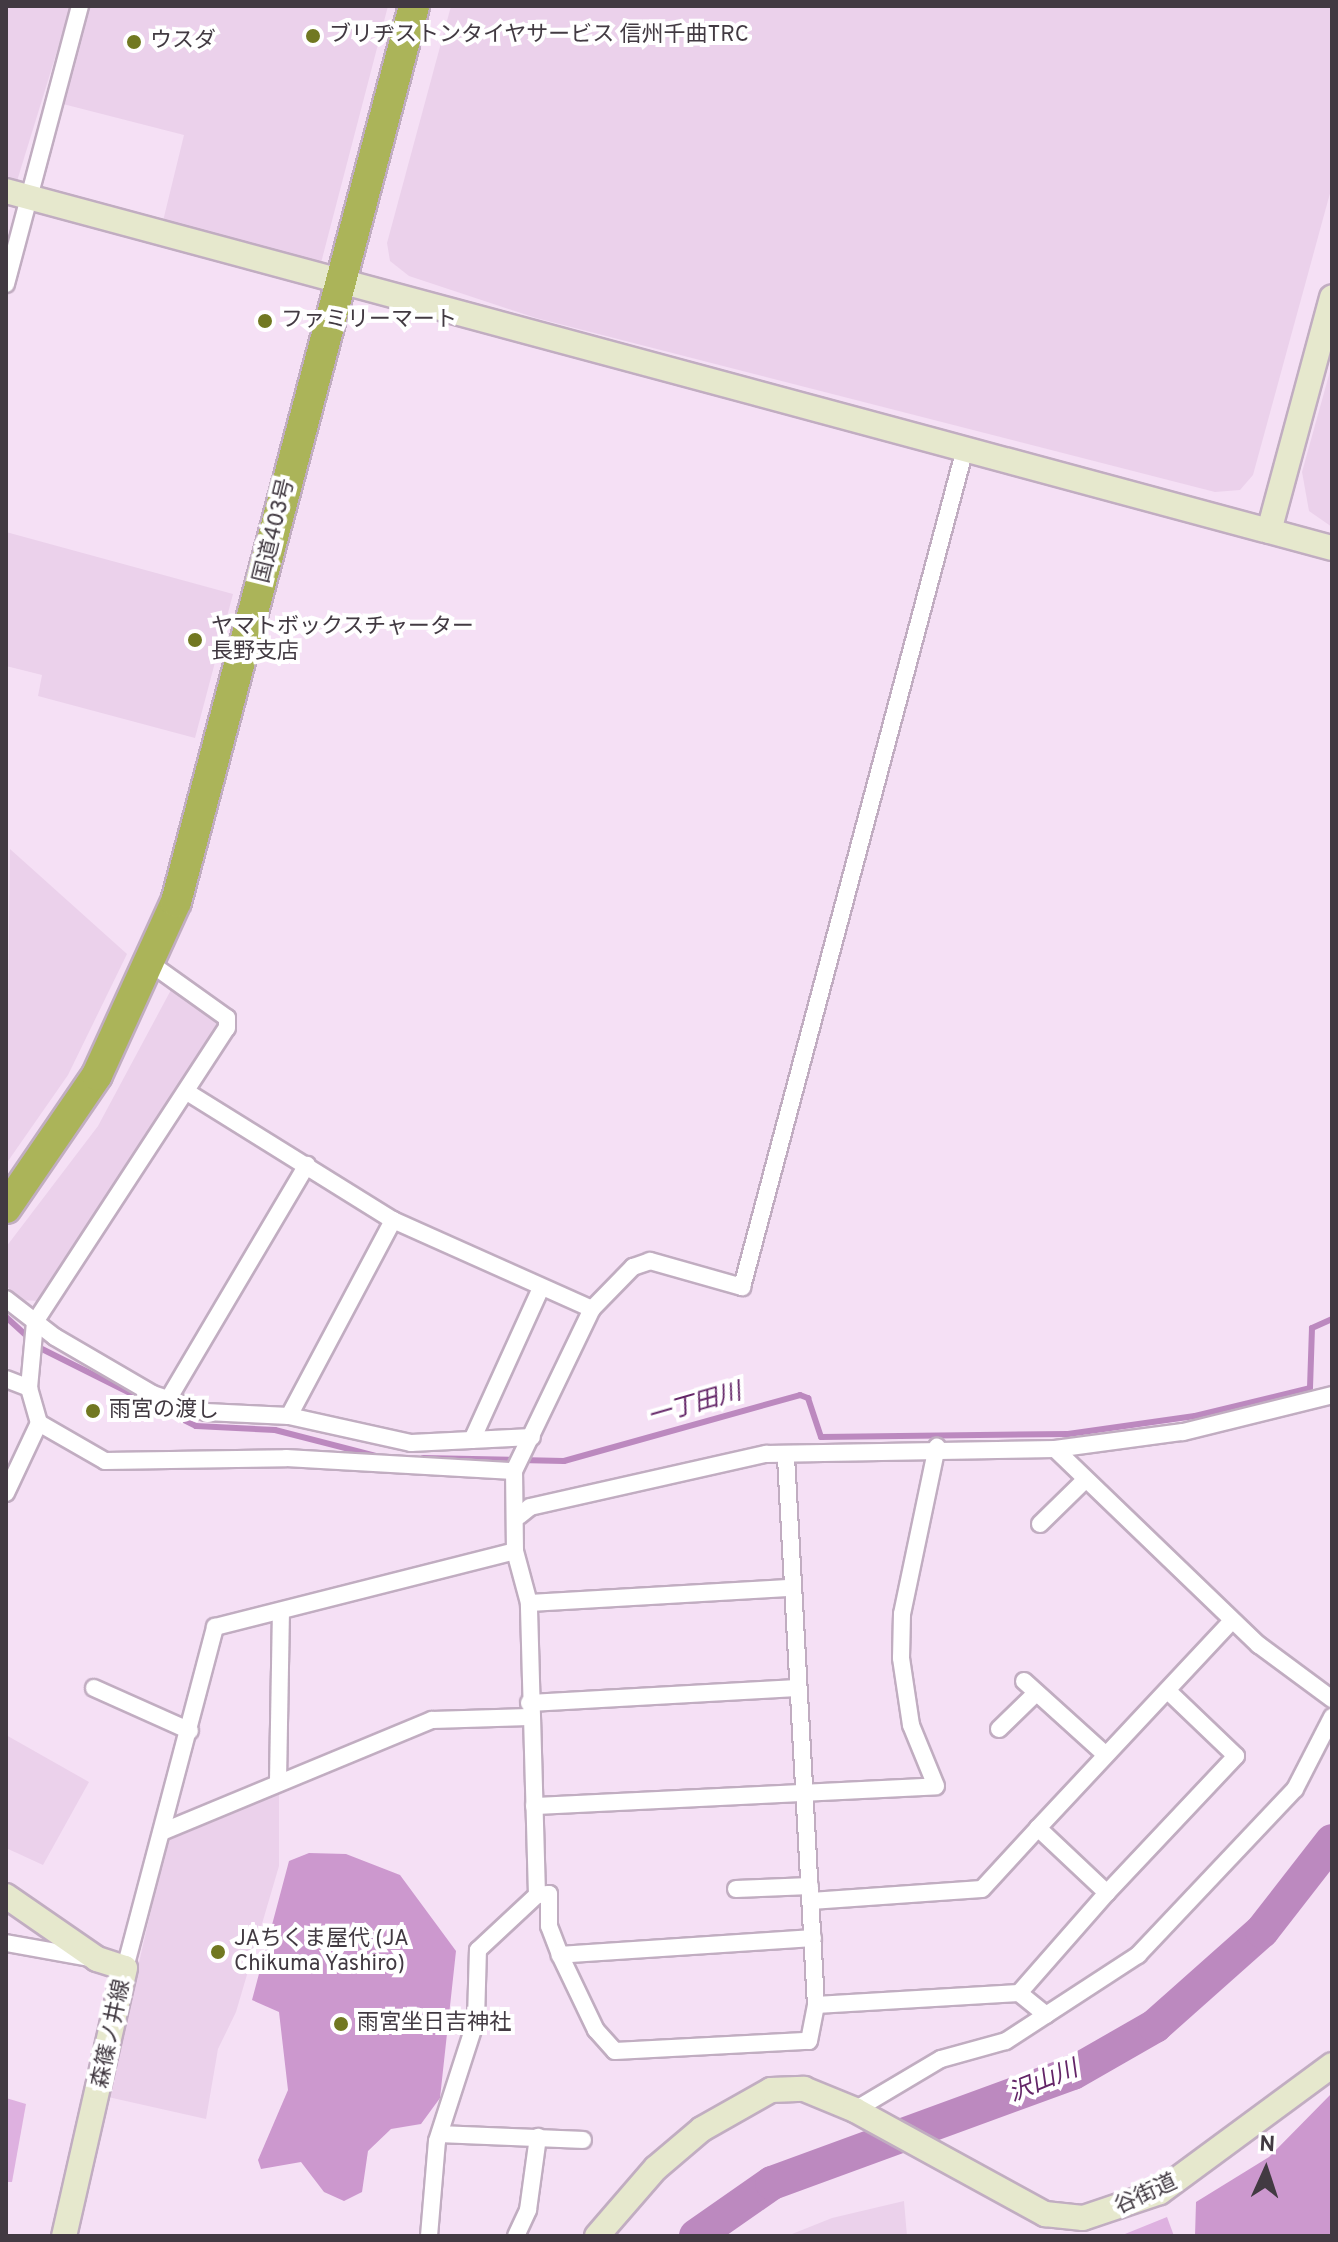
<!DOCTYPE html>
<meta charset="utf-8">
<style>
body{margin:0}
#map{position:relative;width:1338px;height:2242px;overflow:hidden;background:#f5e0f5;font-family:Overpass,"Noto Sans JP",sans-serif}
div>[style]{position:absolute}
.built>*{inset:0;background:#ebd1eb}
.green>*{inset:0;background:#deb1e0}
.forest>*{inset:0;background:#cc98ce}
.stream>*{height:6px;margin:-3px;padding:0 3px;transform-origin:3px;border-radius:3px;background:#bc89bf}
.river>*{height:34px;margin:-17px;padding:0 17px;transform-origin:17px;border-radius:17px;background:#bc89bf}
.roads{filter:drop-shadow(2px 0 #c1adc1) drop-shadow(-2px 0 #c1adc1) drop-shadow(0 2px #c1adc1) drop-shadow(0 -2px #c1adc1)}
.street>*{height:16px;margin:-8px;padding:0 8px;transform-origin:8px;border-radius:8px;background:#fff}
.secondary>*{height:24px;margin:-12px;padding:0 12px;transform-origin:12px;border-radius:12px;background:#e6e8cd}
.highway>*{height:30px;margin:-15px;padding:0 15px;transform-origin:15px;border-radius:15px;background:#abb459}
.dots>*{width:22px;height:22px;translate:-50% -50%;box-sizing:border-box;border:4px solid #fff;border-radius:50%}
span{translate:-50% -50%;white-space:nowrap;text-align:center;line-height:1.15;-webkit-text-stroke:8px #fff;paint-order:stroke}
.poi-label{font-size:22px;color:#423a42}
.left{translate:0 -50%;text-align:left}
.street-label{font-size:22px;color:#423a42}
.water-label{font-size:24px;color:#632567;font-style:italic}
.frame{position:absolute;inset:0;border:8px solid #423a42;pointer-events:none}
.north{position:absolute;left:1226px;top:2130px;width:80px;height:80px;-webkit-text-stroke:6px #fff;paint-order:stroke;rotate:3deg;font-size:22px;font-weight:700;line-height:32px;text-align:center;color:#423a42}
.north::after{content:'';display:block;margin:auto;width:28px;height:36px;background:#423a42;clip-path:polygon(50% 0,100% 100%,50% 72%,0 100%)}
</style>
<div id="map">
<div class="built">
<i style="clip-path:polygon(6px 6px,71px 6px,17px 181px,6px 178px)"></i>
<i style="clip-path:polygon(89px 6px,388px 6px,321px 263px,163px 221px,184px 135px,63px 104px)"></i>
<i style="clip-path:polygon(451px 6px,1332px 6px,1332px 186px,1253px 475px,1240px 490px,1215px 492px,536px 318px,409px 276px,390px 261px,387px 243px)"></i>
<i style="clip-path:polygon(1332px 364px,1332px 527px,1309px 511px,1302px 472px)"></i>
<i style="clip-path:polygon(6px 532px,233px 594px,195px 738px,38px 696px,42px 675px,6px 666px)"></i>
<i style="clip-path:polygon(10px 849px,127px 954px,68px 1075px,6px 1164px)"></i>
<i style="clip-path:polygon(172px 988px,216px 1018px,218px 1028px,38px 1301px,19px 1300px,6px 1285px,6px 1247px,98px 1126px)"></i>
<i style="clip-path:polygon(6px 1735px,89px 1782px,43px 1865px,6px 1848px)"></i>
<i style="clip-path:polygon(279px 1788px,279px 1866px,236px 2012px,218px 2049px,206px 2119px,108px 2097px,166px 1845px,180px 1827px)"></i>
<i style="clip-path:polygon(904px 2201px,907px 2236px,787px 2236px,832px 2218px)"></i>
</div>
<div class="green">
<i style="clip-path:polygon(6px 2098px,26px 2104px,12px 2182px,6px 2182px)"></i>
<i style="clip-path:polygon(1167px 2217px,1174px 2236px,1120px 2236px)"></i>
</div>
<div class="forest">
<i style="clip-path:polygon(309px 1853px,346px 1854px,400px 1875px,456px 1951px,440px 2098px,421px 2124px,391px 2129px,368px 2151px,362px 2192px,344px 2201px,324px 2192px,301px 2162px,261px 2169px,258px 2160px,288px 2090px,279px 2012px,252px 2000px,289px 1861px)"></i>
<i style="clip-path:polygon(1332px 2093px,1332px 2236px,1195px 2236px,1196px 2202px,1269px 2157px)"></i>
</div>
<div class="stream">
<i style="left:6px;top:1317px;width:46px;rotate:42.4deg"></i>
<i style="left:40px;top:1348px;width:174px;rotate:26.6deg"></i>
<i style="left:196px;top:1426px;width:79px;rotate:2.9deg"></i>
<i style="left:275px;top:1430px;width:104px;rotate:14.4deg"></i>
<i style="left:423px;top:1458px;width:141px;rotate:1.2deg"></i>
<i style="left:564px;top:1461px;width:245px;rotate:-15.6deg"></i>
<i style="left:800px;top:1395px;width:9px;rotate:21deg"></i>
<i style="left:808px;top:1398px;width:41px;rotate:71.6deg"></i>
<i style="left:821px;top:1437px;width:247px;rotate:-0.7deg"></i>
<i style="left:1068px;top:1434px;width:128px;rotate:-8.1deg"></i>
<i style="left:1195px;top:1416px;width:118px;rotate:-13.7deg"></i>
<i style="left:1310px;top:1388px;width:60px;rotate:-88.1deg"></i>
<i style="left:1312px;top:1328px;width:22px;rotate:-24deg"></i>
</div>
<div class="river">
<i style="left:696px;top:2236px;width:93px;rotate:-34.9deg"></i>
<i style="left:772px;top:2183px;width:320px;rotate:-20.1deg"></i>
<i style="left:1073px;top:2073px;width:95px;rotate:-29.8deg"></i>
<i style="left:1155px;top:2026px;width:143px;rotate:-41.6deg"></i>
<i style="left:1262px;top:1931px;width:114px;rotate:-52.1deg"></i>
</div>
<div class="roads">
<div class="street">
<i style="left:6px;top:284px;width:288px;rotate:-75.1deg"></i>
<i style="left:187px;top:1092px;width:243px;rotate:31.9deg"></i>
<i style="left:393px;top:1220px;width:218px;rotate:24.1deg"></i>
<i style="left:6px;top:1299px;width:62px;rotate:37.8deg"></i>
<i style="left:55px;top:1337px;width:113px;rotate:30.2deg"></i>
<i style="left:153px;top:1394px;width:56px;rotate:18.8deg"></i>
<i style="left:206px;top:1412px;width:83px;rotate:2.8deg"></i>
<i style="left:289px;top:1416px;width:125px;rotate:12.5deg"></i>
<i style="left:411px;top:1443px;width:121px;rotate:-2.8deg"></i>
<i style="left:6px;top:1379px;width:25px;rotate:21deg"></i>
<i style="left:169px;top:1398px;width:271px;rotate:-59.4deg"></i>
<i style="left:289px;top:1416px;width:222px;rotate:-62deg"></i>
<i style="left:39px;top:1423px;width:76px;rotate:29.9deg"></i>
<i style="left:105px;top:1461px;width:181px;rotate:-0.9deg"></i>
<i style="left:286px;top:1458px;width:228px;rotate:3.3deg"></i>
<i style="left:472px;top:1440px;width:165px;rotate:-65.6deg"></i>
<i style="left:1055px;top:1449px;width:283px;rotate:43.9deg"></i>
<i style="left:1259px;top:1645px;width:91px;rotate:36.5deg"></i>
<i style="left:786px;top:1457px;width:549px;rotate:86.87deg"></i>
<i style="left:816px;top:2005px;width:203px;rotate:-3.4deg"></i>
<i style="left:1019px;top:1993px;width:35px;rotate:39deg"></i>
<i style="left:6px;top:1493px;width:77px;rotate:-64.8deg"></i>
<i style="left:39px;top:1423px;width:36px;rotate:-106deg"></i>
<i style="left:29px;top:1388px;width:66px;rotate:-84.8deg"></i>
<i style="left:35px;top:1322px;width:351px;rotate:-56.9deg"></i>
<i style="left:227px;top:1028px;width:10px;rotate:-90deg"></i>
<i style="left:227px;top:1018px;width:95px;rotate:-144.5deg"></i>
<i style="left:519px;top:1516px;width:14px;rotate:-39deg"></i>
<i style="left:530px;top:1507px;width:242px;rotate:-12.7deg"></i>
<i style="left:766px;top:1454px;width:289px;rotate:-1deg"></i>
<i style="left:1055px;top:1449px;width:129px;rotate:-7.6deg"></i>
<i style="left:1183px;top:1432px;width:154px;rotate:-13.9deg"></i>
<i style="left:1040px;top:1524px;width:60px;rotate:-44.3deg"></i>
<i style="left:529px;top:1603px;width:264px;rotate:-3.3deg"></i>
<i style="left:1024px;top:1681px;width:110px;rotate:42.1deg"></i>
<i style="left:94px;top:1688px;width:105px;rotate:24.1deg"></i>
<i style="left:1168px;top:1691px;width:94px;rotate:43.7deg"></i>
<i style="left:1236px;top:1756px;width:188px;rotate:133.3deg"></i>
<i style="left:1107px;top:1893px;width:95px;rotate:-136.7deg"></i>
<i style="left:1038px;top:1828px;width:284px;rotate:-46.9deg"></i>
<i style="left:529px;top:1703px;width:269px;rotate:-3.2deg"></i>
<i style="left:999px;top:1729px;width:52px;rotate:-44.2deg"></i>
<i style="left:278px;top:1781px;width:169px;rotate:-89deg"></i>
<i style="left:534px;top:1806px;width:402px;rotate:-2.8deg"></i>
<i style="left:936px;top:1786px;width:66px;rotate:-112.3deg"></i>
<i style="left:911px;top:1725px;width:68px;rotate:-98.5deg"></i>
<i style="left:901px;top:1658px;width:44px;rotate:-88.7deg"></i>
<i style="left:902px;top:1614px;width:171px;rotate:-78.2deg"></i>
<i style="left:164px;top:1831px;width:290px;rotate:-22.5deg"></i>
<i style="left:432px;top:1720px;width:97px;rotate:-1.8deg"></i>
<i style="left:736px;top:1889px;width:74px;rotate:-2.3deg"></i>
<i style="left:537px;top:1895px;width:292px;rotate:-91.6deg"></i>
<i style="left:529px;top:1603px;width:54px;rotate:-105.1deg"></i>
<i style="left:515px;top:1551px;width:80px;rotate:-90.7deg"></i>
<i style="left:514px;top:1471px;width:180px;rotate:-64.3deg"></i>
<i style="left:592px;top:1309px;width:59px;rotate:-45.7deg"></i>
<i style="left:633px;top:1267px;width:18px;rotate:-19deg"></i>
<i style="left:650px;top:1261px;width:96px;rotate:15.8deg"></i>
<i style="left:742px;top:1287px;width:867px;rotate:-75.1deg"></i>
<i style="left:811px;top:1901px;width:171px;rotate:-4deg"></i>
<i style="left:982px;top:1889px;width:83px;rotate:-47.4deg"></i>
<i style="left:813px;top:1938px;width:254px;rotate:176.2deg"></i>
<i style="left:560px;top:1955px;width:83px;rotate:64.4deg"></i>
<i style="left:596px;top:2030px;width:28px;rotate:48deg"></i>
<i style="left:615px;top:2051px;width:194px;rotate:-3deg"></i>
<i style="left:809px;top:2041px;width:37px;rotate:-79deg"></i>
<i style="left:6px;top:1943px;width:90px;rotate:10.2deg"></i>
<i style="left:125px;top:1968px;width:353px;rotate:-75.2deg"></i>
<i style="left:215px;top:1627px;width:309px;rotate:-14.2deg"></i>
<i style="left:1019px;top:1993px;width:133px;rotate:-48.7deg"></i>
<i style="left:855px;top:2110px;width:100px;rotate:-30.7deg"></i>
<i style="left:941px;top:2059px;width:67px;rotate:-15.5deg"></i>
<i style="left:1006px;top:2041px;width:158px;rotate:-33.1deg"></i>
<i style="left:1138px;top:1955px;width:228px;rotate:-46.6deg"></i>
<i style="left:1295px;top:1789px;width:81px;rotate:-62.8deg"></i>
<i style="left:440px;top:2134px;width:143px;rotate:2.4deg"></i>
<i style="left:429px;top:2236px;width:95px;rotate:-85.2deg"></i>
<i style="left:437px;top:2141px;width:127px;rotate:-72.1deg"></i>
<i style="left:476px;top:2020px;width:70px;rotate:-88.4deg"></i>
<i style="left:478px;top:1950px;width:81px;rotate:-43deg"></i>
<i style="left:537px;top:1895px;width:12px;rotate:-5deg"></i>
<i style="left:549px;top:1894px;width:32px;rotate:90deg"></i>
<i style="left:549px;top:1926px;width:31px;rotate:69deg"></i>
<i style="left:516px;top:2236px;width:29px;rotate:-65deg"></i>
<i style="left:528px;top:2210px;width:74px;rotate:-82.2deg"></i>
</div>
<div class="secondary">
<i style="left:6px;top:191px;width:1373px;rotate:15.07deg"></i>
<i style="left:1269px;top:531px;width:242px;rotate:-74.9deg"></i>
<i style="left:6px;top:1896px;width:111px;rotate:34.7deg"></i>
<i style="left:97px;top:1959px;width:29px;rotate:18deg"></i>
<i style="left:125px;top:1968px;width:275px;rotate:102.8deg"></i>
<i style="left:597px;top:2236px;width:90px;rotate:-49.1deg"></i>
<i style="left:656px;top:2168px;width:60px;rotate:-40.3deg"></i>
<i style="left:702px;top:2129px;width:79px;rotate:-29.5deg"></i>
<i style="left:771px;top:2090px;width:33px;rotate:-2deg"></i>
<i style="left:804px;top:2089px;width:55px;rotate:22.4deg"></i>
<i style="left:855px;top:2110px;width:217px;rotate:28.7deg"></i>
<i style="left:1045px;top:2214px;width:38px;rotate:6deg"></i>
<i style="left:1083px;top:2218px;width:81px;rotate:-18.7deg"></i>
<i style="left:1160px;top:2192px;width:214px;rotate:-36.4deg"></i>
</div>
<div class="highway">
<i style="left:6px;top:1208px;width:161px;rotate:-55.6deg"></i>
<i style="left:97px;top:1075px;width:190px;rotate:-65.5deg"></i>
<i style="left:176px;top:902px;width:927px;rotate:-75.12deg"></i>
</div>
</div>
<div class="dots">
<i style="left:313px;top:36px;background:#717821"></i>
<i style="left:134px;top:42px;background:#717821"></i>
<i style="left:265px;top:321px;background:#717821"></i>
<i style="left:195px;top:640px;background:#717821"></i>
<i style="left:93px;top:1411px;background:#717821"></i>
<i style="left:218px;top:1952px;background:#717821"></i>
<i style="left:341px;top:2024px;background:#717821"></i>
</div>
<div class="poi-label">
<span class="left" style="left:329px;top:36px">ブリヂストンタイヤサービス 信州千曲TRC</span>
<span class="left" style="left:150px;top:42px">ウスダ</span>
<span class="left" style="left:281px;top:321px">ファミリーマート</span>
<span class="left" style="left:211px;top:640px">ヤマトボックスチャーター<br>長野支店</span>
<span class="left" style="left:109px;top:1411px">雨宮の渡し</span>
<span class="left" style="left:234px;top:1952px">JAちくま屋代 (JA<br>Chikuma Yashiro)</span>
<span class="left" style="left:357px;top:2024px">雨宮坐日吉神社</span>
</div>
<div class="street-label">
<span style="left:275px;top:531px;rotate:-76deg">国道403号</span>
<span style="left:112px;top:2034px;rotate:-78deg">森篠ノ井線</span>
<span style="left:1146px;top:2195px;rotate:-25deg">谷街道</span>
</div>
<div class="water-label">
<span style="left:695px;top:1406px;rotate:-16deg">一丁田川</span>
<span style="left:1044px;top:2083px;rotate:-22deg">沢山川</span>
</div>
<div class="frame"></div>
<div class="north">N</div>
</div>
